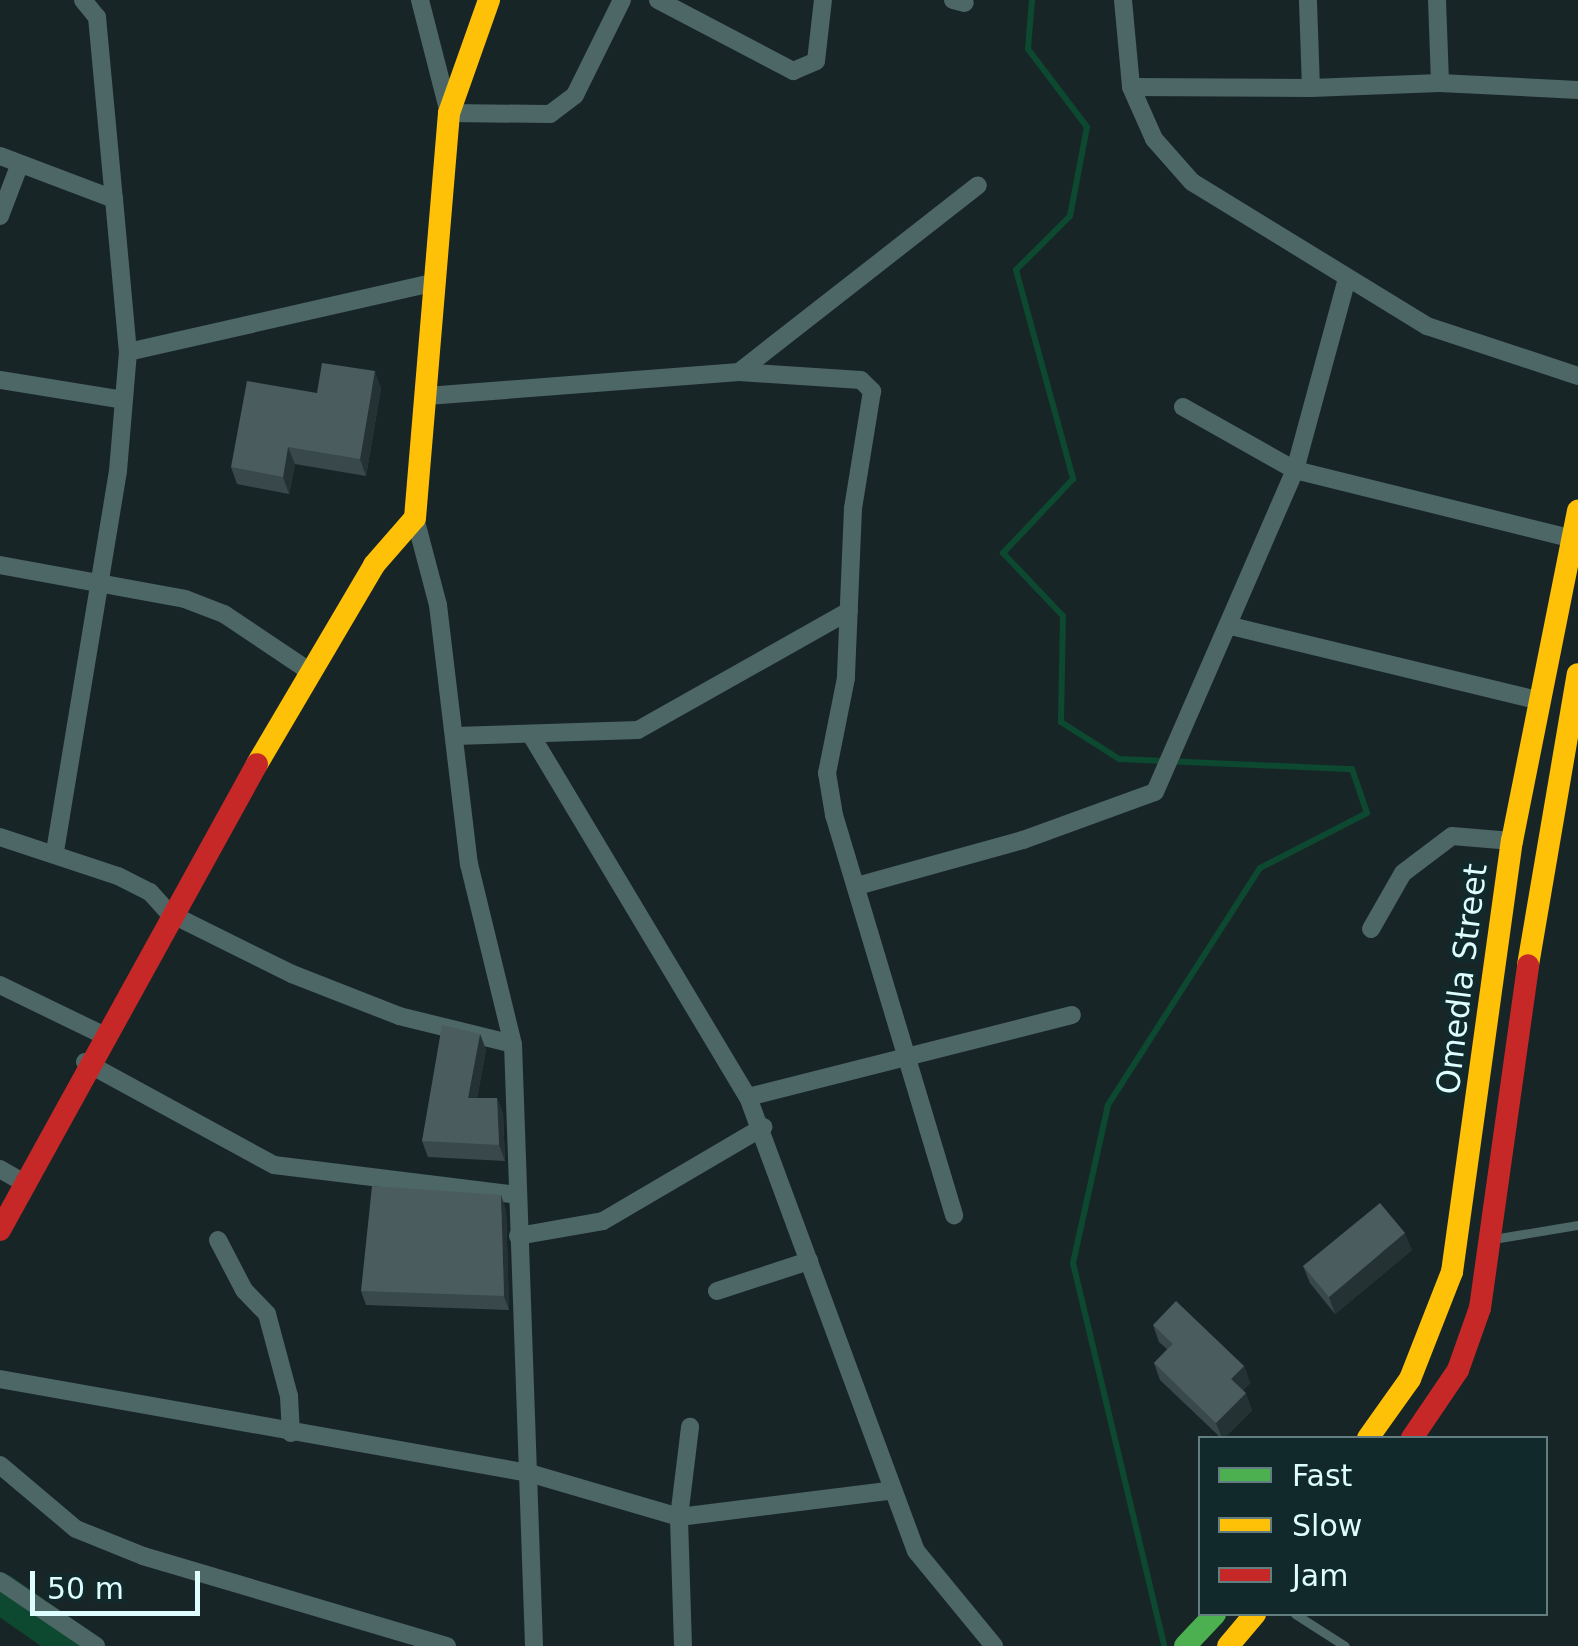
<!DOCTYPE html>
<style>
body{margin:0}
#map{position:relative;width:1578px;height:1646px;overflow:hidden;background:#182526;font-family:"DejaVu Sans",sans-serif}
div>[style]{position:absolute}
.stream>*{height:6px;margin:-3px;padding:0 3px;transform-origin:3px;border-radius:3px;background:#0d4830}
.river>*{height:40px;margin:-20px;padding:0 20px;transform-origin:20px;border-radius:20px;background:#0d4830}
.lane>*{height:9px;margin:-4.5px;padding:0 4.5px;transform-origin:4.5px;border-radius:4.5px;background:#4d6666}
.street>*{height:18px;margin:-9px;padding:0 9px;transform-origin:9px;border-radius:9px;background:#4d6666}
.fast>*{height:22px;margin:-11px;padding:0 11px;transform-origin:11px;border-radius:11px;background:#4caf50}
.slow>*{height:22px;margin:-11px;padding:0 11px;transform-origin:11px;border-radius:11px;background:#ffc107}
.jam>*{height:22px;margin:-11px;padding:0 11px;transform-origin:11px;border-radius:11px;background:#c62828}
.wall>*{inset:0;background:#39494b}
.shaded-wall>*{inset:0;background:#253234}
.building>*{inset:0;background:#4b5c5e}
span{translate:-50% -50%;white-space:nowrap;text-align:center;line-height:1.15;-webkit-text-stroke:10px #12292c;paint-order:stroke}
.street-label{font-size:32px;color:#ddfdff}
.legend{position:absolute;left:1198px;top:1436px;width:350px;height:180px;box-sizing:border-box;background:#12292c;border:2px solid #637e80;margin:0;padding:12px 18px;list-style:none;font-size:30px;color:#ddfdff}
.legend li{display:flex;align-items:center;gap:20px;height:50px}
.legend b{width:50px;border:2px solid #637e80}
.scale{position:absolute;left:30px;top:1571px;width:170px;height:45px;box-sizing:border-box;border:5px solid #ddfdff;border-top:0;padding-left:12px;font-size:30px;line-height:35px;white-space:nowrap;color:#ddfdff;-webkit-text-stroke:8px #12292c;paint-order:stroke}
</style>
<div id="map">
<div class="stream">
<i style="left:1032px;top:0;width:49px;rotate:94.7deg"></i>
<i style="left:1028px;top:49px;width:98px;rotate:52.9deg"></i>
<i style="left:1087px;top:127px;width:91px;rotate:100.8deg"></i>
<i style="left:1070px;top:216px;width:76px;rotate:135deg"></i>
<i style="left:1016px;top:270px;width:217px;rotate:74.7deg"></i>
<i style="left:1073px;top:479px;width:102px;rotate:133.4deg"></i>
<i style="left:1003px;top:553px;width:87px;rotate:46.4deg"></i>
<i style="left:1063px;top:616px;width:106px;rotate:91.1deg"></i>
<i style="left:1061px;top:722px;width:69px;rotate:32.5deg"></i>
<i style="left:1119px;top:759px;width:233px;rotate:2.5deg"></i>
<i style="left:1352px;top:769px;width:46px;rotate:71.2deg"></i>
<i style="left:1367px;top:813px;width:120px;rotate:152.8deg"></i>
<i style="left:1260px;top:868px;width:282px;rotate:122.7deg"></i>
<i style="left:1108px;top:1105px;width:162px;rotate:102.5deg"></i>
<i style="left:1073px;top:1263px;width:394px;rotate:76.6deg"></i>
</div>
<div class="river">
<i style="left:0;top:1593px;width:93px;rotate:34.9deg"></i>
</div>
<div class="lane">
<i style="left:1493px;top:1239px;width:86px;rotate:-9.4deg"></i>
<i style="left:1295px;top:1614px;width:59px;rotate:32.6deg"></i>
</div>
<div class="street">
<i style="left:83px;top:0;width:22px;rotate:51deg"></i>
<i style="left:97px;top:17px;width:183px;rotate:84.7deg"></i>
<i style="left:420px;top:0;width:117px;rotate:75.6deg"></i>
<i style="left:449px;top:113px;width:101px;rotate:0.6deg"></i>
<i style="left:550px;top:114px;width:31px;rotate:-37deg"></i>
<i style="left:575px;top:95px;width:106px;rotate:-63.7deg"></i>
<i style="left:658px;top:0;width:153px;rotate:27.7deg"></i>
<i style="left:793px;top:71px;width:25px;rotate:-23deg"></i>
<i style="left:816px;top:61px;width:61px;rotate:-83.5deg"></i>
<i style="left:953px;top:0;width:12px;rotate:14deg"></i>
<i style="left:1123px;top:0;width:87px;rotate:84.7deg"></i>
<i style="left:1131px;top:87px;width:57px;rotate:66.1deg"></i>
<i style="left:1154px;top:139px;width:57px;rotate:48.5deg"></i>
<i style="left:1192px;top:182px;width:276px;rotate:31.5deg"></i>
<i style="left:1427px;top:326px;width:159px;rotate:18.3deg"></i>
<i style="left:1437px;top:0;width:83px;rotate:87.9deg"></i>
<i style="left:1440px;top:83px;width:138px;rotate:2.9deg"></i>
<i style="left:1131px;top:87px;width:180px;rotate:0.3deg"></i>
<i style="left:1311px;top:88px;width:88px;rotate:-92deg"></i>
<i style="left:1311px;top:88px;width:129px;rotate:-2.2deg"></i>
<i style="left:0;top:156px;width:122px;rotate:20.7deg"></i>
<i style="left:114px;top:199px;width:154px;rotate:84.8deg"></i>
<i style="left:128px;top:352px;width:119px;rotate:94.8deg"></i>
<i style="left:118px;top:471px;width:387px;rotate:99.4deg"></i>
<i style="left:0;top:216px;width:53px;rotate:-69.2deg"></i>
<i style="left:128px;top:352px;width:316px;rotate:-12.8deg"></i>
<i style="left:739px;top:372px;width:122px;rotate:3.8deg"></i>
<i style="left:861px;top:380px;width:16px;rotate:45deg"></i>
<i style="left:872px;top:391px;width:119px;rotate:99.2deg"></i>
<i style="left:853px;top:508px;width:170px;rotate:92.4deg"></i>
<i style="left:846px;top:678px;width:97px;rotate:101.3deg"></i>
<i style="left:827px;top:773px;width:43px;rotate:80.5deg"></i>
<i style="left:834px;top:815px;width:418px;rotate:73.3deg"></i>
<i style="left:0;top:380px;width:125px;rotate:9.2deg"></i>
<i style="left:427px;top:396px;width:313px;rotate:-4.4deg"></i>
<i style="left:739px;top:372px;width:303px;rotate:-38deg"></i>
<i style="left:1183px;top:407px;width:129px;rotate:29.4deg"></i>
<i style="left:1295px;top:470px;width:292px;rotate:13.9deg"></i>
<i style="left:415px;top:518px;width:90px;rotate:75.2deg"></i>
<i style="left:438px;top:605px;width:261px;rotate:83.2deg"></i>
<i style="left:469px;top:864px;width:185px;rotate:76.3deg"></i>
<i style="left:513px;top:1044px;width:602px;rotate:88deg"></i>
<i style="left:0;top:565px;width:188px;rotate:10.4deg"></i>
<i style="left:185px;top:599px;width:42px;rotate:21deg"></i>
<i style="left:224px;top:614px;width:106px;rotate:33.8deg"></i>
<i style="left:1231px;top:626px;width:316px;rotate:13.6deg"></i>
<i style="left:531px;top:735px;width:422px;rotate:59.1deg"></i>
<i style="left:748px;top:1097px;width:484px;rotate:69.7deg"></i>
<i style="left:916px;top:1551px;width:123px;rotate:50.6deg"></i>
<i style="left:455px;top:736px;width:183px;rotate:-1.9deg"></i>
<i style="left:638px;top:730px;width:242px;rotate:-29.4deg"></i>
<i style="left:0;top:837px;width:124px;rotate:18.3deg"></i>
<i style="left:118px;top:876px;width:36px;rotate:27deg"></i>
<i style="left:150px;top:892px;width:28px;rotate:48deg"></i>
<i style="left:169px;top:913px;width:137px;rotate:26.4deg"></i>
<i style="left:292px;top:974px;width:115px;rotate:21.4deg"></i>
<i style="left:399px;top:1016px;width:117px;rotate:13.8deg"></i>
<i style="left:857px;top:886px;width:172px;rotate:-15.5deg"></i>
<i style="left:1023px;top:840px;width:140px;rotate:-20deg"></i>
<i style="left:1155px;top:792px;width:351px;rotate:-66.5deg"></i>
<i style="left:1295px;top:470px;width:199px;rotate:-74.8deg"></i>
<i style="left:1371px;top:929px;width:64px;rotate:-60.3deg"></i>
<i style="left:1403px;top:873px;width:61px;rotate:-37.1deg"></i>
<i style="left:1452px;top:836px;width:60px;rotate:4.8deg"></i>
<i style="left:0;top:985px;width:112px;rotate:25.9deg"></i>
<i style="left:85px;top:1062px;width:215px;rotate:28.6deg"></i>
<i style="left:274px;top:1165px;width:246px;rotate:7deg"></i>
<i style="left:748px;top:1097px;width:334px;rotate:-14.2deg"></i>
<i style="left:0;top:1169px;width:28px;rotate:30deg"></i>
<i style="left:518px;top:1236px;width:86px;rotate:-10deg"></i>
<i style="left:603px;top:1221px;width:186px;rotate:-30.4deg"></i>
<i style="left:218px;top:1240px;width:56px;rotate:62.5deg"></i>
<i style="left:244px;top:1290px;width:33px;rotate:46deg"></i>
<i style="left:267px;top:1314px;width:85px;rotate:75deg"></i>
<i style="left:289px;top:1396px;width:37px;rotate:87deg"></i>
<i style="left:717px;top:1291px;width:97px;rotate:-18.1deg"></i>
<i style="left:0;top:1379px;width:537px;rotate:10.08deg"></i>
<i style="left:529px;top:1473px;width:156px;rotate:16.3deg"></i>
<i style="left:679px;top:1517px;width:212px;rotate:-7.1deg"></i>
<i style="left:0;top:1465px;width:99px;rotate:40.1deg"></i>
<i style="left:76px;top:1529px;width:72px;rotate:21.9deg"></i>
<i style="left:143px;top:1556px;width:317px;rotate:16.5deg"></i>
<i style="left:0;top:1581px;width:116px;rotate:34.1deg"></i>
<i style="left:683px;top:1646px;width:129px;rotate:-91.8deg"></i>
<i style="left:679px;top:1517px;width:91px;rotate:-83deg"></i>
</div>
<div class="fast">
<i style="left:1185px;top:1646px;width:44px;rotate:-46.8deg"></i>
</div>
<div class="slow">
<i style="left:257px;top:764px;width:231px;rotate:-59.5deg"></i>
<i style="left:374px;top:565px;width:62px;rotate:-48.9deg"></i>
<i style="left:415px;top:518px;width:406px;rotate:-85.2deg"></i>
<i style="left:449px;top:113px;width:120px;rotate:-70.5deg"></i>
<i style="left:1528px;top:965px;width:295px;rotate:-80.3deg"></i>
<i style="left:1368px;top:1438px;width:72px;rotate:-54.6deg"></i>
<i style="left:1410px;top:1379px;width:115px;rotate:-68.6deg"></i>
<i style="left:1452px;top:1272px;width:435px;rotate:-82.1deg"></i>
<i style="left:1512px;top:841px;width:337px;rotate:-78.7deg"></i>
<i style="left:1228px;top:1646px;width:42px;rotate:-49.8deg"></i>
</div>
<div class="jam">
<i style="left:0;top:1230px;width:532px;rotate:-61.12deg"></i>
<i style="left:1412px;top:1438px;width:82px;rotate:-55.9deg"></i>
<i style="left:1458px;top:1370px;width:66px;rotate:-70.5deg"></i>
<i style="left:1480px;top:1308px;width:346px;rotate:-82deg"></i>
</div>
<div class="wall">
<i style="clip-path:polygon(381px 388px,366px 476px,295px 464px,289px 494px,237px 484px,231px 467px,317px 393px)"></i>
<i style="clip-path:polygon(480px 1034px,486px 1050px,477px 1098px,497px 1098px,503px 1114px,505px 1161px,428px 1157px,422px 1141px)"></i>
<i style="clip-path:polygon(506px 1209px,509px 1310px,366px 1305px,361px 1291px)"></i>
<i style="clip-path:polygon(1412px 1250px,1335px 1314px,1310px 1283px,1303px 1266px)"></i>
<i style="clip-path:polygon(1153px 1325px,1244px 1366px,1250px 1383px,1243px 1390px,1252px 1410px,1224px 1438px,1221px 1438px,1160px 1380px,1154px 1363px,1167px 1349px,1159px 1342px)"></i>
</div>
<div class="shaded-wall">
<i style="clip-path:polygon(375px 371px,381px 388px,366px 476px,360px 459px)"></i>
<i style="clip-path:polygon(288px 447px,295px 464px,289px 494px,283px 477px)"></i>
<i style="clip-path:polygon(480px 1034px,486px 1050px,474px 1115px,468px 1098px)"></i>
<i style="clip-path:polygon(497px 1098px,503px 1114px,505px 1161px,499px 1145px)"></i>
<i style="clip-path:polygon(501px 1195px,506px 1209px,509px 1310px,504px 1296px)"></i>
<i style="clip-path:polygon(1405px 1233px,1412px 1250px,1335px 1314px,1329px 1297px)"></i>
<i style="clip-path:polygon(1244px 1366px,1250px 1383px,1237px 1396px,1231px 1379px)"></i>
<i style="clip-path:polygon(1246px 1393px,1252px 1410px,1224px 1438px,1222px 1438px,1216px 1423px)"></i>
</div>
<div class="building">
<i style="clip-path:polygon(322px 363px,375px 371px,360px 459px,288px 447px,283px 477px,231px 467px,247px 381px,317px 393px)"></i>
<i style="clip-path:polygon(442px 1025px,480px 1034px,468px 1098px,497px 1098px,499px 1145px,422px 1141px)"></i>
<i style="clip-path:polygon(372px 1186px,501px 1195px,504px 1296px,361px 1291px)"></i>
<i style="clip-path:polygon(1380px 1203px,1405px 1233px,1329px 1297px,1303px 1266px)"></i>
<i style="clip-path:polygon(1176px 1301px,1244px 1366px,1231px 1379px,1246px 1393px,1216px 1423px,1154px 1363px,1173px 1344px,1153px 1325px)"></i>
</div>
<div class="street-label">
<span style="left:1462px;top:979px;rotate:-83deg">Omedla Street</span>
</div>
<ul class="legend">
<li><b style="height:12px;background:#4caf50"></b>Fast</li>
<li><b style="height:12px;background:#ffc107"></b>Slow</li>
<li><b style="height:12px;background:#c62828"></b>Jam</li>
</ul>
<div class="scale">50 m</div>
</div>
